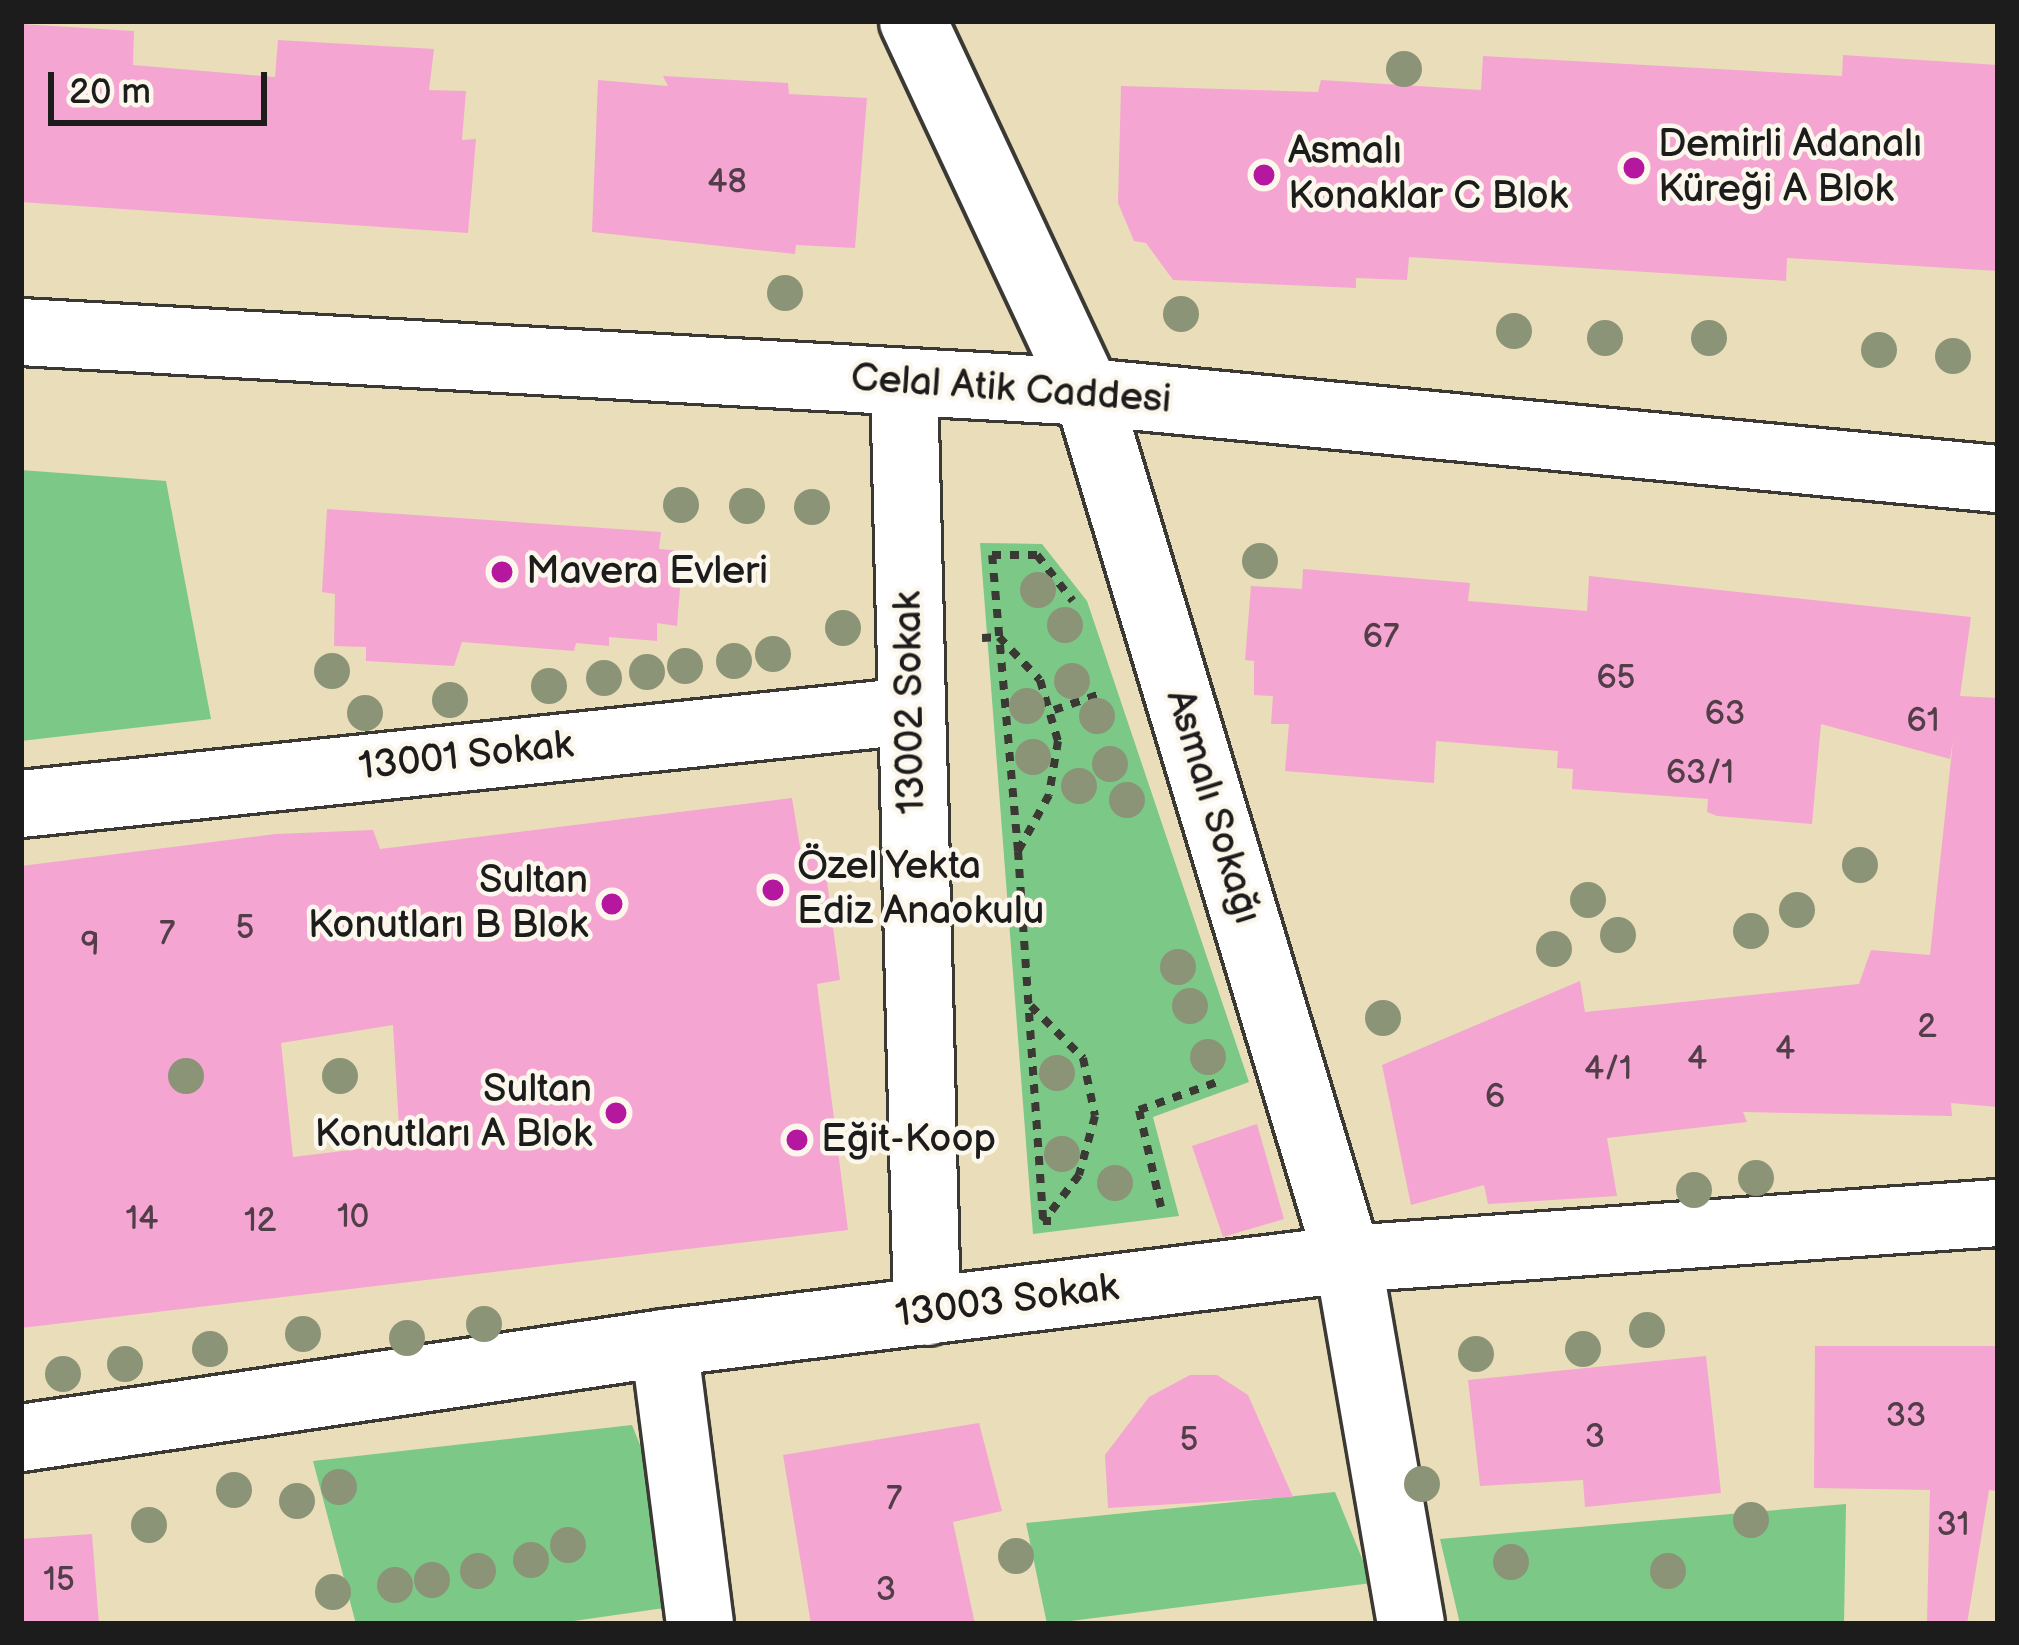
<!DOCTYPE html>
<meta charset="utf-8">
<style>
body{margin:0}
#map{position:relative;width:2019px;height:1645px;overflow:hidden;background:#e9deb9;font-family:"Balsamiq Sans",sans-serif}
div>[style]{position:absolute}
.green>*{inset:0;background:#7cc886}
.building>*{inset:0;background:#f5a5d1}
.path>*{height:8px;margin-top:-4px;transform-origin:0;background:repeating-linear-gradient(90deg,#3b3934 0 9px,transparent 0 18px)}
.roads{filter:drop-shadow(3px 0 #3b3934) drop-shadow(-3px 0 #3b3934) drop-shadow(0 3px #3b3934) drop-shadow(0 -3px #3b3934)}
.minor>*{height:66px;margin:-33px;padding:0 33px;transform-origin:33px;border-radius:33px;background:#fff}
.trees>*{width:36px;height:36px;margin:-18px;border-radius:50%;background:#8b9477}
.dots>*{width:33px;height:33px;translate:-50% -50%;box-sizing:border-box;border:6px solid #fbf7ec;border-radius:50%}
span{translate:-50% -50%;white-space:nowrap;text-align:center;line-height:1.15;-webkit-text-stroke:9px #fbf7ec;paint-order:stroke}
.number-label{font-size:33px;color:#523e49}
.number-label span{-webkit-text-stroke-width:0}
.poi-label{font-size:39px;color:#1c1c1c}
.left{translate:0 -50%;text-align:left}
.right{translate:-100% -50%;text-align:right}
.street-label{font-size:39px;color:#1c1c1c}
.frame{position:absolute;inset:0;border:24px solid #1c1c1c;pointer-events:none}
.scale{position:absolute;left:48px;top:72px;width:219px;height:54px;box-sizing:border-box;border:6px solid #1c1c1c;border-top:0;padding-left:15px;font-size:36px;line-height:42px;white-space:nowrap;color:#1c1c1c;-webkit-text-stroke:9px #fbf7ec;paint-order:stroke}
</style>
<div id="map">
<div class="green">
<i style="clip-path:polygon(21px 470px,166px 481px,211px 719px,21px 741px)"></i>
<i style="clip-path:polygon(980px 543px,1042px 544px,1087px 601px,1249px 1082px,1153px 1117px,1179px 1216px,1033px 1234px)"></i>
<i style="clip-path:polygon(632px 1425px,661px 1497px,671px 1607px,553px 1624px,356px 1624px,313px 1461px)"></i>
<i style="clip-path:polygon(1335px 1492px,1372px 1583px,1047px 1624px,1026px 1523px)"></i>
<i style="clip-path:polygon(1846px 1504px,1844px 1624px,1460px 1624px,1440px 1539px)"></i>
</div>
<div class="building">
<i style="clip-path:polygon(21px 24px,134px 31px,133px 65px,275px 77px,278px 40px,434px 49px,429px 90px,466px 91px,462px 140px,476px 139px,468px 233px,21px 202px)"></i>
<i style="clip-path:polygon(1843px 55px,1998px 65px,1998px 271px,1787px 258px,1786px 281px,1409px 257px,1407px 280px,1356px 278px,1356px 288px,1173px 280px,1146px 243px,1134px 241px,1118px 203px,1121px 86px,1318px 92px,1321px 80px,1481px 90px,1483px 56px,1842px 76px)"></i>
<i style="clip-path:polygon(663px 76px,788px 83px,789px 94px,867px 98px,855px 248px,796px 245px,795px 254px,592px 232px,598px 80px,668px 86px)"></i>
<i style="clip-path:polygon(327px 509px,661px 532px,659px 549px,683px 551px,677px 626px,657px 623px,657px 641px,609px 637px,609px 646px,576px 643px,574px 651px,462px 642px,454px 666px,366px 661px,366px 647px,334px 646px,335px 594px,322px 592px)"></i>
<i style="clip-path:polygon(1303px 569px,1470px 583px,1468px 601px,1587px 611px,1589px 576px,1971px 617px,1960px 696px,1998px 698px,1998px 1107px,1951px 1103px,1952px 1116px,1743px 1112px,1747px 1122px,1607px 1138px,1617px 1196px,1488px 1204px,1484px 1185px,1411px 1205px,1382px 1065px,1580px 981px,1585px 1012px,1859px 984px,1871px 950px,1930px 955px,1953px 741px,1950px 759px,1821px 724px,1812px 824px,1717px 816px,1707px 812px,1708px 799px,1572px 789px,1573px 769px,1557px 768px,1558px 751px,1436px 741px,1434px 783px,1285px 771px,1289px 724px,1271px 724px,1273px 696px,1254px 695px,1254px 661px,1245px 660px,1251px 586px,1302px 589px)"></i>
<i style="clip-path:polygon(evenodd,792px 798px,801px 853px,823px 851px,840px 980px,817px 984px,848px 1230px,21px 1328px,21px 866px,276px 834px,373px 830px,380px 849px,792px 798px,393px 1025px,400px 1144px,293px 1157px,281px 1043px,393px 1025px)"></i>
<i style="clip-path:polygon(1257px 1124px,1284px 1219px,1223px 1237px,1192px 1146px)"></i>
<i style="clip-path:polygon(1815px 1346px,1998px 1346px,1998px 1491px,1989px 1490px,1967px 1624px,1927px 1624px,1930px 1490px,1814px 1488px)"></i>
<i style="clip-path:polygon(1706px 1356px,1721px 1493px,1585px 1507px,1583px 1480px,1480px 1486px,1468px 1380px)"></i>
<i style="clip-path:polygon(1190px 1375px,1217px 1375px,1248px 1395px,1293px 1497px,1108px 1508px,1105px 1455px,1149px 1397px)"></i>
<i style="clip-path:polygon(979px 1423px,1002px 1511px,953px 1522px,975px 1624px,811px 1624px,783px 1455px)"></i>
<i style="clip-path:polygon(92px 1534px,99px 1624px,21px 1624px,21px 1539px)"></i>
</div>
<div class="path">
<i style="left:982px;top:638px;width:17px;rotate:-3deg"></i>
<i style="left:999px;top:637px;width:59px;rotate:46.4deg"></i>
<i style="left:1040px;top:680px;width:64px;rotate:73.6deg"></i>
<i style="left:1058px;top:741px;width:55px;rotate:99.5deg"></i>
<i style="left:1049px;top:795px;width:64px;rotate:119deg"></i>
<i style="left:1018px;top:851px;width:371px;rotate:86.1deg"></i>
<i style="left:1043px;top:1221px;width:8px"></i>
<i style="left:1054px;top:710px;width:52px;rotate:-19.1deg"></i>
<i style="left:1018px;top:851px;width:297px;rotate:-95deg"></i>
<i style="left:992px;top:555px;width:45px"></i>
<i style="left:1037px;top:555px;width:58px;rotate:52deg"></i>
<i style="left:1031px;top:1006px;width:74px;rotate:45deg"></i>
<i style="left:1083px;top:1058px;width:59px;rotate:78.3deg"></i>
<i style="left:1095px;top:1116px;width:61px;rotate:105.2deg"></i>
<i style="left:1079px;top:1175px;width:59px;rotate:127.5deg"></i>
<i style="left:1161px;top:1207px;width:99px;rotate:-102.8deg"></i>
<i style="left:1139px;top:1110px;width:86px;rotate:-19.7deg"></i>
</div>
<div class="roads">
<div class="minor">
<i style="left:913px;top:21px;width:410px;rotate:64.9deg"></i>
<i style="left:1087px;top:392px;width:905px;rotate:73.25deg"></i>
<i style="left:1348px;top:1259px;width:370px;rotate:80.2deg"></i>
<i style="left:21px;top:332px;width:1068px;rotate:3.22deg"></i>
<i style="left:1087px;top:392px;width:915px;rotate:5.46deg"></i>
<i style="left:904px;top:382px;width:930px;rotate:88.58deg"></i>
<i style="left:21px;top:804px;width:895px;rotate:-5.97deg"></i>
<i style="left:664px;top:1343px;width:283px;rotate:82.7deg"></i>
<i style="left:21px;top:1438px;width:650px;rotate:-8.4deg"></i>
<i style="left:664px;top:1343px;width:689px;rotate:-7deg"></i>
<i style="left:1348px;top:1259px;width:652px;rotate:-4.05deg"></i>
</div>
</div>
<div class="trees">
<i style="left:1404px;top:69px"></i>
<i style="left:785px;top:293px"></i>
<i style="left:1181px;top:314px"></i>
<i style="left:1514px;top:331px"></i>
<i style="left:1605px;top:338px"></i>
<i style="left:1709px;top:338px"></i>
<i style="left:1879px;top:350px"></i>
<i style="left:1953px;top:356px"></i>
<i style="left:681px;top:505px"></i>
<i style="left:747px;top:506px"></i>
<i style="left:812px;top:507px"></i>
<i style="left:1260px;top:561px"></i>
<i style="left:1038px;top:590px"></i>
<i style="left:1065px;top:625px"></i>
<i style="left:843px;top:628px"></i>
<i style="left:773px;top:654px"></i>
<i style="left:734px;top:661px"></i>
<i style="left:685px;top:666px"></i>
<i style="left:332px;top:671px"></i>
<i style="left:647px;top:672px"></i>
<i style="left:604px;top:678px"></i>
<i style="left:1072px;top:681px"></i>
<i style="left:549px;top:686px"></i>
<i style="left:450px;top:700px"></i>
<i style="left:1027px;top:706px"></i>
<i style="left:365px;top:713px"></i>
<i style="left:1097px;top:716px"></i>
<i style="left:1033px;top:757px"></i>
<i style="left:1110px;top:764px"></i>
<i style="left:1079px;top:786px"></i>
<i style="left:1127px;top:800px"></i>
<i style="left:1860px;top:865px"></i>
<i style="left:1588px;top:900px"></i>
<i style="left:1797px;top:910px"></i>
<i style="left:1751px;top:931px"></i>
<i style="left:1618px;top:935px"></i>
<i style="left:1554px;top:949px"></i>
<i style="left:1178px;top:967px"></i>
<i style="left:1190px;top:1006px"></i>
<i style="left:1383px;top:1018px"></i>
<i style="left:1208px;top:1057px"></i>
<i style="left:1057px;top:1073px"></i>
<i style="left:186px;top:1076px"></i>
<i style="left:340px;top:1076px"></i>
<i style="left:1062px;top:1154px"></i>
<i style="left:1756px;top:1178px"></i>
<i style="left:1115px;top:1183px"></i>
<i style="left:1694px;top:1190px"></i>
<i style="left:484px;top:1324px"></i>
<i style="left:1647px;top:1330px"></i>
<i style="left:303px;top:1334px"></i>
<i style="left:407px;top:1338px"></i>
<i style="left:210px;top:1349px"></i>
<i style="left:1583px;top:1349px"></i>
<i style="left:1476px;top:1354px"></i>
<i style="left:125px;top:1364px"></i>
<i style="left:63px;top:1374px"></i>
<i style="left:1422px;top:1484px"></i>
<i style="left:339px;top:1487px"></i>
<i style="left:234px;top:1490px"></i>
<i style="left:297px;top:1501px"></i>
<i style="left:1751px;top:1520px"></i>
<i style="left:149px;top:1525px"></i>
<i style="left:568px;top:1545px"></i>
<i style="left:1016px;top:1556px"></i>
<i style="left:531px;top:1560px"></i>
<i style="left:1511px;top:1562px"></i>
<i style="left:478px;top:1571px"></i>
<i style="left:1668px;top:1571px"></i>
<i style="left:432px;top:1580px"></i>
<i style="left:395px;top:1585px"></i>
<i style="left:333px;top:1592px"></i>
</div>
<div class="dots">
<i style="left:1634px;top:168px;background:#b5179e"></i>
<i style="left:1264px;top:175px;background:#b5179e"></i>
<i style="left:502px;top:572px;background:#b5179e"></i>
<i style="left:773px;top:890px;background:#b5179e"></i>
<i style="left:612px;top:904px;background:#b5179e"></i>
<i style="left:616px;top:1113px;background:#b5179e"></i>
<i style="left:797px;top:1140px;background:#b5179e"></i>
</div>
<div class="number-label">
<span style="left:727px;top:183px">48</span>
<span style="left:1381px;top:638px">67</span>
<span style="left:1616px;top:679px">65</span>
<span style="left:1725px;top:715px">63</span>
<span style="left:1923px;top:722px">61</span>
<span style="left:1700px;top:774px">63/1</span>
<span style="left:245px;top:929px">5</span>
<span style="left:167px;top:935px">7</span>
<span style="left:90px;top:946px">9</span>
<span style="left:1927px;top:1028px">2</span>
<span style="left:1785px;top:1050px">4</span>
<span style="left:1697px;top:1060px">4</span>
<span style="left:1608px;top:1070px">4/1</span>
<span style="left:1495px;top:1098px">6</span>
<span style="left:353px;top:1218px">10</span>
<span style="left:142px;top:1220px">14</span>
<span style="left:260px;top:1222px">12</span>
<span style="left:1906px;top:1417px">33</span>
<span style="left:1595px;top:1438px">3</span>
<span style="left:1189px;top:1441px">5</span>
<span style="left:894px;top:1500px">7</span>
<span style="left:1953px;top:1526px">31</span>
<span style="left:59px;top:1581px">15</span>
<span style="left:886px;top:1591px">3</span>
</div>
<div class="poi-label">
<span class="left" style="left:1658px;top:168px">Demirli Adanalı<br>Küreği A Blok</span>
<span class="left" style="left:1288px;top:175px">Asmalı<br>Konaklar C Blok</span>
<span class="left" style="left:526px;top:572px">Mavera Evleri</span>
<span class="left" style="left:797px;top:890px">Özel Yekta<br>Ediz Anaokulu</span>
<span class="right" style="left:588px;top:904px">Sultan<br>Konutları B Blok</span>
<span class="right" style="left:592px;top:1113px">Sultan<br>Konutları A Blok</span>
<span class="left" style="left:821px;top:1140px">Eğit-Koop</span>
</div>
<div class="street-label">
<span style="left:1011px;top:390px;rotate:4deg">Celal Atik Caddesi</span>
<span style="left:911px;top:703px;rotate:-91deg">13002 Sokak</span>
<span style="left:466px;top:757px;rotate:-6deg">13001 Sokak</span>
<span style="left:1212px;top:807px;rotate:73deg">Asmalı Sokağı</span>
<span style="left:1007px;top:1302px;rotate:-7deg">13003 Sokak</span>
</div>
<div class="frame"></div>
<div class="scale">20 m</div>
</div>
